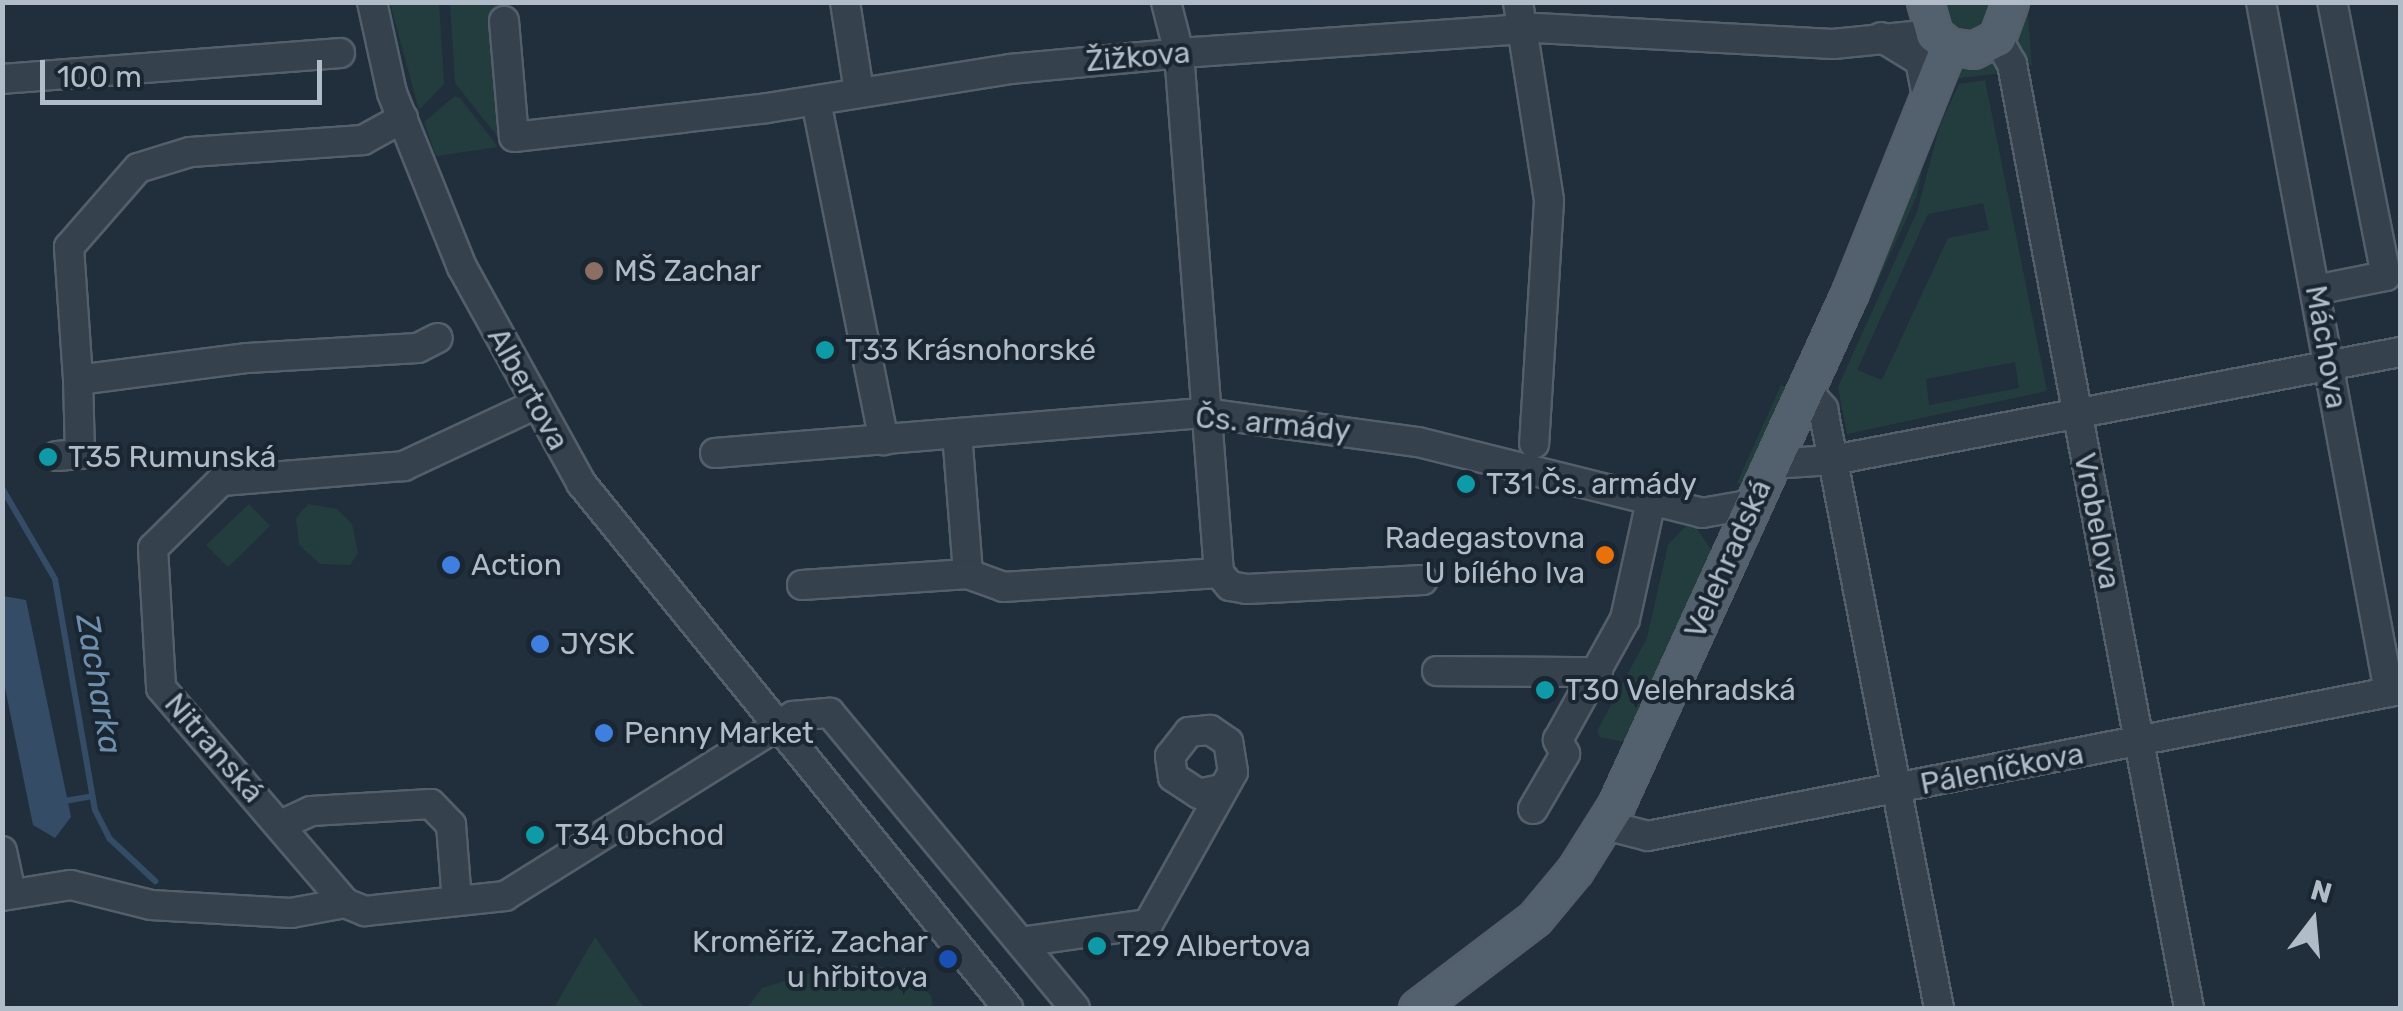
<!DOCTYPE html>
<meta charset="utf-8">
<style>
body{margin:0}
#map{position:relative;width:2403px;height:1011px;overflow:hidden;background:#212f3d;font-family:Rubik,sans-serif}
div>[style]{position:absolute}
.green>*{inset:0;background:#233d3e}
.water>*{inset:0;background:#344c65}
.stream>*{height:6px;margin:-3px;padding:0 3px;transform-origin:3px;border-radius:3px;background:#344c65}
.roads{filter:drop-shadow(2px 0 #535f6a) drop-shadow(-2px 0 #535f6a) drop-shadow(0 2px #535f6a) drop-shadow(0 -2px #535f6a)}
.minor>*{height:28px;margin:-14px;padding:0 14px;transform-origin:14px;border-radius:14px;background:#35414d}
.major>*{height:35px;margin:-17.5px;padding:0 17.5px;transform-origin:17.5px;border-radius:17.5px;background:#53606d}
.dots>*{width:28px;height:28px;translate:-50% -50%;box-sizing:border-box;border:5px solid #1a2631;border-radius:50%}
span{translate:-50% -50%;white-space:nowrap;text-align:center;line-height:1.15;-webkit-text-stroke:8px #1a2631;paint-order:stroke}
.street-label{font-size:30px;color:#b0bcc8}
.poi-label{font-size:30px;color:#b0bcc8}
.left{translate:0 -50%;text-align:left}
.right{translate:-100% -50%;text-align:right}
.water-label{font-size:32px;color:#6f8fae;font-style:italic}
.frame{position:absolute;inset:0;border:5px solid #b0bcc8;pointer-events:none}
.north{position:absolute;left:2263px;top:871px;width:100px;height:100px;-webkit-text-stroke:8px #1a2631;paint-order:stroke;rotate:16deg;font-size:28px;font-weight:700;line-height:40px;text-align:center;color:#b0bcc8}
.north::after{content:'';display:block;margin:auto;width:35px;height:45px;background:#b0bcc8;clip-path:polygon(50% 0,100% 100%,50% 72%,0 100%)}
.scale{position:absolute;left:40px;top:60px;width:282px;height:45px;box-sizing:border-box;border:5px solid #b0bcc8;border-top:0;padding-left:12px;font-size:30px;line-height:35px;white-space:nowrap;color:#b0bcc8;-webkit-text-stroke:8px #1a2631;paint-order:stroke}
</style>
<div id="map">
<div class="green">
<i style="clip-path:polygon(390px 3px,439px 3px,444px 84px,419px 110px)"></i>
<i style="clip-path:polygon(450px 3px,511px 3px,505px 146px,455px 83px)"></i>
<i style="clip-path:polygon(1937px 3px,1998px 3px,1989px 30px,1954px 35px)"></i>
<i style="clip-path:polygon(2019px 3px,2027px 3px,2032px 67px,2011px 37px)"></i>
<i style="clip-path:polygon(1988px 59px,2002px 73px,1953px 79px,1966px 62px)"></i>
<i style="clip-path:polygon(evenodd,1985px 80px,2047px 391px,1847px 434px,1838px 387px,1917px 212px,1940px 125px,1959px 84px,1985px 80px,1983px 203px,1989px 230px,1948px 238px,1882px 380px,1857px 370px,1928px 214px,1983px 203px,1985px 80px,2015px 362px,2019px 388px,1929px 405px,1926px 379px,2015px 362px)"></i>
<i style="clip-path:polygon(455px 96px,460px 98px,498px 147px,436px 156px,424px 122px)"></i>
<i style="clip-path:polygon(1927px 140px,1917px 196px,1829px 387px,1826px 378px)"></i>
<i style="clip-path:polygon(1781px 385px,1789px 388px,1745px 486px,1737px 483px)"></i>
<i style="clip-path:polygon(1781px 492px,1662px 754px,1657px 753px,1774px 493px)"></i>
<i style="clip-path:polygon(249px 504px,270px 526px,228px 567px,206px 545px)"></i>
<i style="clip-path:polygon(308px 504px,337px 509px,352px 524px,358px 553px,350px 565px,320px 564px,299px 545px,296px 518px)"></i>
<i style="clip-path:polygon(1691px 521px,1713px 552px,1629px 743px,1600px 737px,1597px 731px,1647px 638px,1668px 545px)"></i>
<i style="clip-path:polygon(595px 937px,644px 1008px,554px 1008px)"></i>
<i style="clip-path:polygon(836px 965px,906px 968px,931px 996px,933px 1008px,747px 1008px,762px 988px)"></i>
</div>
<div class="water">
<i style="clip-path:polygon(3px 596px,26px 600px,71px 817px,55px 838px,33px 825px,3px 678px)"></i>
</div>
<div class="stream">
<i style="left:2px;top:488px;width:105px;rotate:59.8deg"></i>
<i style="left:55px;top:579px;width:234px;rotate:80.2deg"></i>
<i style="left:95px;top:810px;width:33px;rotate:63deg"></i>
<i style="left:110px;top:839px;width:62px;rotate:43deg"></i>
<i style="left:65px;top:801px;width:28px;rotate:-10deg"></i>
</div>
<div class="roads">
<div class="minor">
<i style="left:372px;top:2px;width:93px;rotate:77.6deg"></i>
<i style="left:392px;top:93px;width:188px;rotate:68.1deg"></i>
<i style="left:462px;top:267px;width:247px;rotate:61.1deg"></i>
<i style="left:581px;top:483px;width:677px;rotate:50.88deg"></i>
<i style="left:845px;top:2px;width:90px;rotate:81.1deg"></i>
<i style="left:1166px;top:2px;width:53px;rotate:75.7deg"></i>
<i style="left:1179px;top:53px;width:522px;rotate:85.6deg"></i>
<i style="left:1518px;top:2px;width:201px;rotate:81.1deg"></i>
<i style="left:1549px;top:201px;width:243px;rotate:93.5deg"></i>
<i style="left:2261px;top:2px;width:702px;rotate:79.49deg"></i>
<i style="left:504px;top:21px;width:116px;rotate:85.1deg"></i>
<i style="left:514px;top:137px;width:255px;rotate:-6.5deg"></i>
<i style="left:767px;top:108px;width:246px;rotate:-9.1deg"></i>
<i style="left:1010px;top:69px;width:186px;rotate:-5.3deg"></i>
<i style="left:1195px;top:52px;width:342px;rotate:-4deg"></i>
<i style="left:1536px;top:28px;width:297px;rotate:3.1deg"></i>
<i style="left:1833px;top:44px;width:101px;rotate:-5.7deg"></i>
<i style="left:1881px;top:37px;width:46px;rotate:31.6deg"></i>
<i style="left:1920px;top:61px;width:41px;rotate:78.7deg"></i>
<i style="left:1997px;top:38px;width:30px;rotate:60deg"></i>
<i style="left:2012px;top:64px;width:960px;rotate:79.38deg"></i>
<i style="left:2px;top:79px;width:339px;rotate:-4.4deg"></i>
<i style="left:816px;top:101px;width:346px;rotate:78.7deg"></i>
<i style="left:403px;top:118px;width:46px;rotate:151.2deg"></i>
<i style="left:363px;top:140px;width:173px;rotate:176deg"></i>
<i style="left:190px;top:152px;width:54px;rotate:162.9deg"></i>
<i style="left:138px;top:168px;width:105px;rotate:131.1deg"></i>
<i style="left:69px;top:247px;width:133px;rotate:86.1deg"></i>
<i style="left:78px;top:380px;width:171px;rotate:-7.4deg"></i>
<i style="left:248px;top:358px;width:170px;rotate:-3.4deg"></i>
<i style="left:418px;top:348px;width:22px;rotate:-27deg"></i>
<i style="left:2315px;top:290px;width:72px;rotate:-11.2deg"></i>
<i style="left:2386px;top:276px;width:279px;rotate:-101.1deg"></i>
<i style="left:1805px;top:388px;width:28px;rotate:49deg"></i>
<i style="left:1823px;top:409px;width:610px;rotate:79.04deg"></i>
<i style="left:534px;top:405px;width:144px;rotate:154.9deg"></i>
<i style="left:404px;top:466px;width:184px;rotate:175.3deg"></i>
<i style="left:221px;top:481px;width:95px;rotate:135.4deg"></i>
<i style="left:153px;top:548px;width:140px;rotate:86.7deg"></i>
<i style="left:161px;top:688px;width:283px;rotate:49.4deg"></i>
<i style="left:345px;top:903px;width:22px;rotate:22deg"></i>
<i style="left:365px;top:911px;width:141px;rotate:-6.1deg"></i>
<i style="left:505px;top:896px;width:340px;rotate:-32deg"></i>
<i style="left:793px;top:716px;width:37px;rotate:-5deg"></i>
<i style="left:830px;top:713px;width:383px;rotate:50.3deg"></i>
<i style="left:957px;top:433px;width:141px;rotate:85.5deg"></i>
<i style="left:715px;top:453px;width:492px;rotate:-4.7deg"></i>
<i style="left:1205px;top:413px;width:215px;rotate:7.8deg"></i>
<i style="left:1418px;top:442px;width:293px;rotate:14deg"></i>
<i style="left:1702px;top:513px;width:52px;rotate:-10deg"></i>
<i style="left:57px;top:456px;width:23px;rotate:-5deg"></i>
<i style="left:80px;top:454px;width:74px;rotate:-91.5deg"></i>
<i style="left:1771px;top:464px;width:62px;rotate:-3.7deg"></i>
<i style="left:1833px;top:460px;width:577px;rotate:-10.78deg"></i>
<i style="left:802px;top:585px;width:166px;rotate:-3.8deg"></i>
<i style="left:968px;top:574px;width:37px;rotate:20deg"></i>
<i style="left:1003px;top:587px;width:216px;rotate:-3.7deg"></i>
<i style="left:1219px;top:573px;width:17px;rotate:50deg"></i>
<i style="left:1230px;top:586px;width:17px;rotate:10deg"></i>
<i style="left:1247px;top:589px;width:176px;rotate:-2.9deg"></i>
<i style="left:1437px;top:671px;width:161px;rotate:0.4deg"></i>
<i style="left:1533px;top:809px;width:64px;rotate:-59.8deg"></i>
<i style="left:1565px;top:754px;width:16px;rotate:-117deg"></i>
<i style="left:1558px;top:740px;width:138px;rotate:-61deg"></i>
<i style="left:1625px;top:619px;width:121px;rotate:-77.6deg"></i>
<i style="left:281px;top:825px;width:33px;rotate:-25deg"></i>
<i style="left:311px;top:811px;width:120px;rotate:-3.3deg"></i>
<i style="left:431px;top:804px;width:29px;rotate:46deg"></i>
<i style="left:451px;top:825px;width:76px;rotate:85.5deg"></i>
<i style="left:1605px;top:825px;width:44px;rotate:14.3deg"></i>
<i style="left:1648px;top:836px;width:766px;rotate:-10.99deg"></i>
<i style="left:2px;top:851px;width:43px;rotate:77.9deg"></i>
<i style="left:2px;top:896px;width:70px;rotate:-9.1deg"></i>
<i style="left:71px;top:885px;width:82px;rotate:14deg"></i>
<i style="left:151px;top:905px;width:140px;rotate:3.3deg"></i>
<i style="left:291px;top:913px;width:55px;rotate:-10.5deg"></i>
<i style="left:1021px;top:942px;width:128px;rotate:-8.1deg"></i>
<i style="left:1148px;top:924px;width:174px;rotate:-60.8deg"></i>
<i style="left:1233px;top:772px;width:30px;rotate:-99deg"></i>
<i style="left:1228px;top:742px;width:22px;rotate:-146deg"></i>
<i style="left:1210px;top:730px;width:21px;rotate:175deg"></i>
<i style="left:1189px;top:732px;width:31px;rotate:128deg"></i>
<i style="left:1170px;top:756px;width:21px;rotate:82deg"></i>
<i style="left:1173px;top:777px;width:31px;rotate:33deg"></i>
<i style="left:1199px;top:794px;width:22px;rotate:-13deg"></i>
</div>
<div class="major">
<i style="left:1925px;top:2px;width:33px;rotate:74deg"></i>
<i style="left:1934px;top:34px;width:19px;rotate:39deg"></i>
<i style="left:1949px;top:46px;width:24px;rotate:9deg"></i>
<i style="left:1973px;top:50px;width:27px;rotate:-27deg"></i>
<i style="left:1997px;top:38px;width:38px;rotate:-70deg"></i>
<i style="left:1417px;top:1008px;width:148px;rotate:-37.3deg"></i>
<i style="left:1535px;top:918px;width:62px;rotate:-50.2deg"></i>
<i style="left:1575px;top:870px;width:77px;rotate:-57.8deg"></i>
<i style="left:1616px;top:805px;width:564px;rotate:-65.48deg"></i>
<i style="left:1850px;top:292px;width:265px;rotate:-68.1deg"></i>
</div>
</div>
<div class="dots">
<i style="left:594px;top:271px;background:#8d6e63"></i>
<i style="left:825px;top:350px;background:#0f9aa8"></i>
<i style="left:48px;top:457px;background:#0f9aa8"></i>
<i style="left:1466px;top:484px;background:#0f9aa8"></i>
<i style="left:1605px;top:555px;background:#e8710a"></i>
<i style="left:451px;top:565px;background:#3f7fe0"></i>
<i style="left:540px;top:644px;background:#3f7fe0"></i>
<i style="left:1545px;top:690px;background:#0f9aa8"></i>
<i style="left:604px;top:733px;background:#3f7fe0"></i>
<i style="left:535px;top:835px;background:#0f9aa8"></i>
<i style="left:1097px;top:946px;background:#0f9aa8"></i>
<i style="left:948px;top:959px;background:#1a4fb4"></i>
</div>
<div class="street-label">
<span style="left:1138px;top:57px;rotate:-5deg">Žižkova</span>
<span style="left:2326px;top:347px;rotate:80deg">Máchova</span>
<span style="left:528px;top:389px;rotate:61deg">Albertova</span>
<span style="left:1273px;top:424px;rotate:5deg">Čs. armády</span>
<span style="left:2097px;top:521px;rotate:79deg">Vrobelova</span>
<span style="left:1728px;top:559px;rotate:-66deg">Velehradská</span>
<span style="left:214px;top:748px;rotate:49deg">Nitranská</span>
<span style="left:2002px;top:769px;rotate:-11deg">Páleníčkova</span>
</div>
<div class="poi-label">
<span class="left" style="left:614px;top:271px">MŠ Zachar</span>
<span class="left" style="left:845px;top:350px">T33 Krásnohorské</span>
<span class="left" style="left:68px;top:457px">T35 Rumunská</span>
<span class="left" style="left:1486px;top:484px">T31 Čs. armády</span>
<span class="right" style="left:1585px;top:555px">Radegastovna<br>U bílého lva</span>
<span class="left" style="left:471px;top:565px">Action</span>
<span class="left" style="left:560px;top:644px">JYSK</span>
<span class="left" style="left:1565px;top:690px">T30 Velehradská</span>
<span class="left" style="left:624px;top:733px">Penny Market</span>
<span class="left" style="left:555px;top:835px">T34 Obchod</span>
<span class="right" style="left:928px;top:959px">Kroměříž, Zachar<br>u hřbitova</span>
<span class="left" style="left:1117px;top:946px">T29 Albertova</span>
</div>
<div class="water-label">
<span style="left:99px;top:684px;rotate:80deg">Zacharka</span>
</div>
<div class="frame"></div>
<div class="north">N</div>
<div class="scale">100 m</div>
</div>
